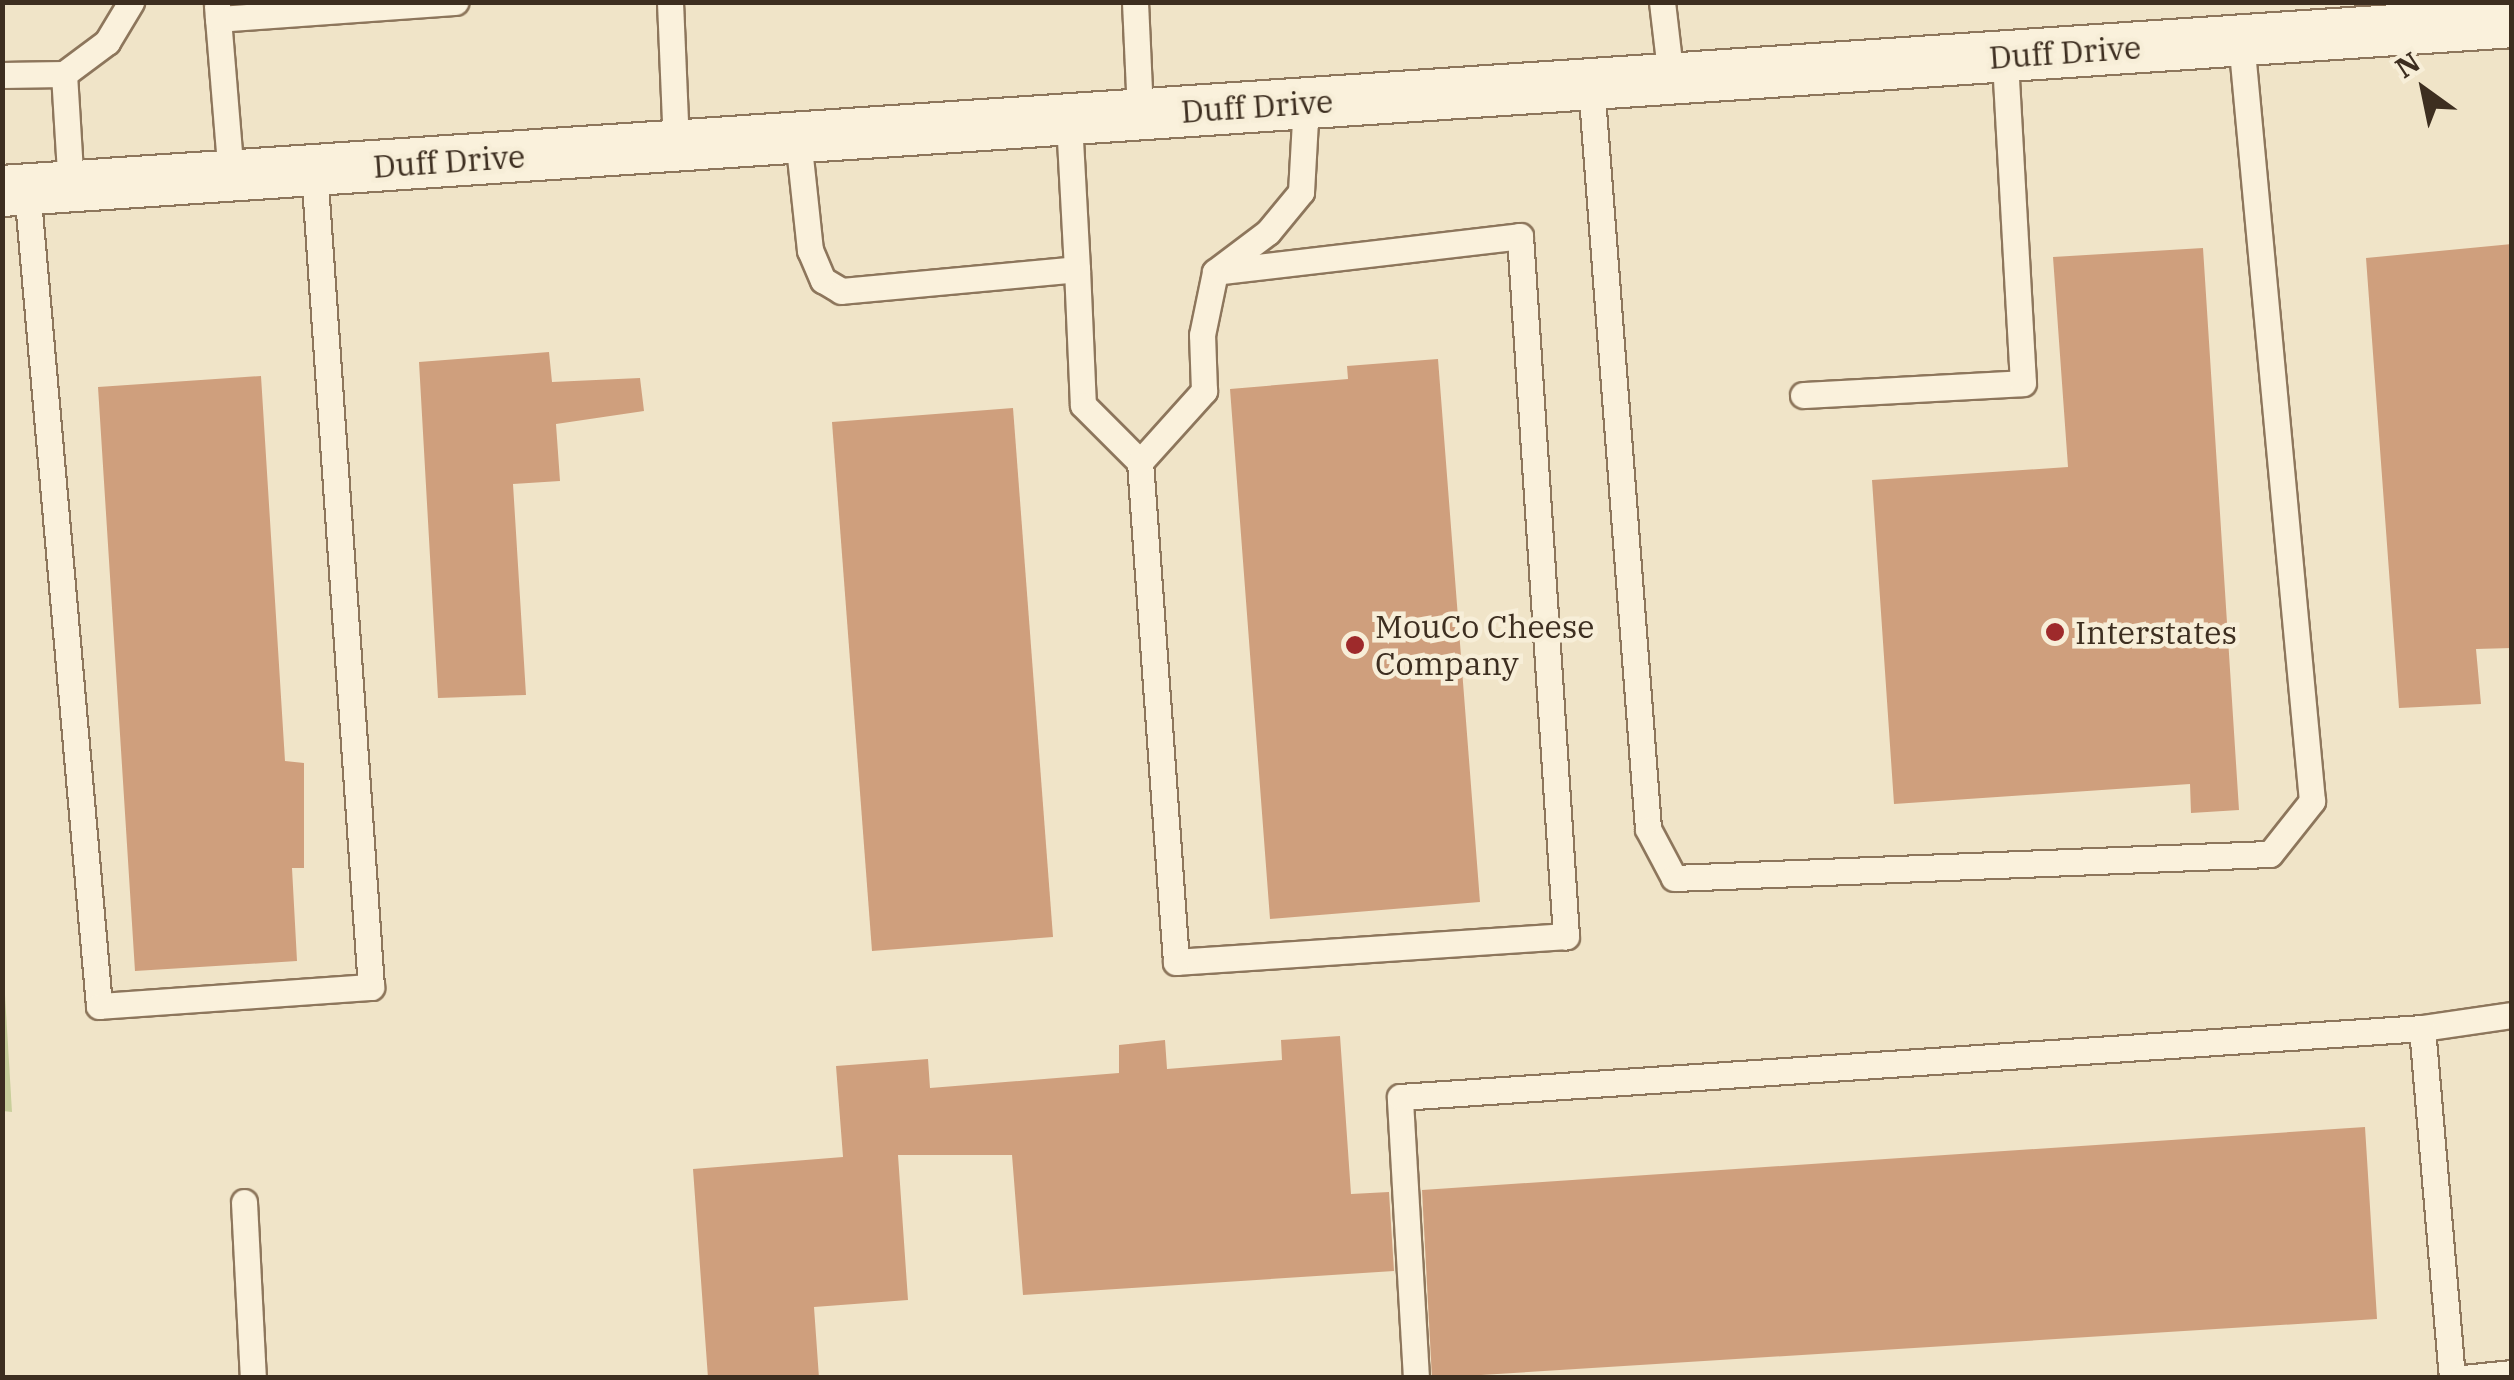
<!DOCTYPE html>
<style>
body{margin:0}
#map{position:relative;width:2514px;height:1380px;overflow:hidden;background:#f0e4c8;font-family:"IBM Plex Serif",serif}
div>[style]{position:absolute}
.green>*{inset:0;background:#c9cf9b}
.building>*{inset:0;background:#cf9f7d}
.roads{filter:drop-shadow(2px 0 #8d765c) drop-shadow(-2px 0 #8d765c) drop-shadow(0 2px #8d765c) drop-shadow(0 -2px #8d765c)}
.service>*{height:25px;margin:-12.5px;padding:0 12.5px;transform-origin:12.5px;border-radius:12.5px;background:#faf1dc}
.minor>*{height:50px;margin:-25px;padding:0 25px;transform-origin:25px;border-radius:25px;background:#faf1dc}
.dots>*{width:28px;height:28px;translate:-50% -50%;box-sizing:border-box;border:5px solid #f7eed8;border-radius:50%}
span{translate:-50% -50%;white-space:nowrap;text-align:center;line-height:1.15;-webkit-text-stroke:9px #f7eed8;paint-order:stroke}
.street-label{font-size:32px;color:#3d2e20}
.poi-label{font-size:32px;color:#3d2e20}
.left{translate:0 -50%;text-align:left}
.frame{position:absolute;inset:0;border:5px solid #3d2e20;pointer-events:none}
.north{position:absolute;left:2374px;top:40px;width:100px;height:100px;-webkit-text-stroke:8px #f7eed8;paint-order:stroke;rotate:327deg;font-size:28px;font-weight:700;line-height:40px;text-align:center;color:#3d2e20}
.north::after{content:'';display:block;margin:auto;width:35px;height:45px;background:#3d2e20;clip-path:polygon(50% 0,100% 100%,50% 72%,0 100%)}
</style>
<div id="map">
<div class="green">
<i style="clip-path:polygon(2px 962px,3px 962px,12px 1112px,3px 1111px)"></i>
</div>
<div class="building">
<i style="clip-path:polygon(2512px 244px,2512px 648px,2476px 649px,2481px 704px,2399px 708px,2366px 258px)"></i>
<i style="clip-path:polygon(2203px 248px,2239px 810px,2191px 813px,2190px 784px,1894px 804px,1872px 480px,2068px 467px,2053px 257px)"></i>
<i style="clip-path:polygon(549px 352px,552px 382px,640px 378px,644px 411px,556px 424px,560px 481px,513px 484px,526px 695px,438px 698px,419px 362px)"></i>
<i style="clip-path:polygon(1438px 359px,1480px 902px,1270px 919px,1230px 389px,1348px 379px,1347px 366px)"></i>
<i style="clip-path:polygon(261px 376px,285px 761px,304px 763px,304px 868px,292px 868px,297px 961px,135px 971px,98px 387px)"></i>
<i style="clip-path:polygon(1013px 408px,1053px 937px,872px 951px,832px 422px)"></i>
<i style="clip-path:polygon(1340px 1036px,1351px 1194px,1389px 1192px,1394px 1271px,1023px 1295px,1012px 1155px,898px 1155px,908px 1300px,814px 1307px,819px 1378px,708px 1378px,693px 1169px,843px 1157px,836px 1066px,928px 1059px,930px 1088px,1119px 1073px,1119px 1045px,1165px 1040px,1167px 1069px,1282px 1060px,1281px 1040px)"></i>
<i style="clip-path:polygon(2365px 1127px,2377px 1319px,1432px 1378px,1422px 1190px)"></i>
</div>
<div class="roads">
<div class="service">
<i style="left:670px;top:2px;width:144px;rotate:87.6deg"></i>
<i style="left:1135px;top:2px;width:112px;rotate:87.4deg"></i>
<i style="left:1662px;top:2px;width:78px;rotate:83.3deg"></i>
<i style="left:217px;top:6px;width:171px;rotate:85.3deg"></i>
<i style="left:218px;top:19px;width:238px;rotate:-4.1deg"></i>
<i style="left:64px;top:74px;width:113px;rotate:86.5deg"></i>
<i style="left:2px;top:75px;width:62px;rotate:-0.9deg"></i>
<i style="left:64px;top:74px;width:54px;rotate:-36.7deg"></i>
<i style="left:107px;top:42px;width:47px;rotate:-59deg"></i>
<i style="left:1591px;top:84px;width:747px;rotate:85.62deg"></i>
<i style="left:1648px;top:829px;width:55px;rotate:62deg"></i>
<i style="left:1674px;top:878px;width:596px;rotate:-2.31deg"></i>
<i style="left:2270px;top:854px;width:68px;rotate:-51.6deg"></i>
<i style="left:2312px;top:801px;width:764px;rotate:-95.33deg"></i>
<i style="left:798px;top:138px;width:113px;rotate:83.9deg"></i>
<i style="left:810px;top:250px;width:33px;rotate:67deg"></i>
<i style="left:823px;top:280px;width:21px;rotate:31deg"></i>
<i style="left:841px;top:291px;width:237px;rotate:-5.3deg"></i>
<i style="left:1077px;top:269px;width:150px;rotate:-93.1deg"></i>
<i style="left:27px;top:189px;width:820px;rotate:84.96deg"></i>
<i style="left:99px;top:1006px;width:273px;rotate:-4deg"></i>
<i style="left:371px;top:987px;width:819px;rotate:-93.99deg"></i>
<i style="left:1077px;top:269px;width:136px;rotate:87.5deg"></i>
<i style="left:1083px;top:405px;width:81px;rotate:45deg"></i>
<i style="left:1215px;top:272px;width:307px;rotate:-6.7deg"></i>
<i style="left:1520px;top:236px;width:702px;rotate:86.24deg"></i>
<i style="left:1566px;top:936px;width:391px;rotate:176.2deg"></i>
<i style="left:1176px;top:962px;width:501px;rotate:-94.12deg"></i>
<i style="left:1140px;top:462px;width:96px;rotate:-48deg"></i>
<i style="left:1204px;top:391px;width:56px;rotate:-92deg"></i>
<i style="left:1202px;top:335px;width:64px;rotate:-78.3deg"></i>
<i style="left:1215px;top:272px;width:66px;rotate:-37deg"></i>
<i style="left:1268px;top:232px;width:52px;rotate:-50.5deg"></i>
<i style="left:1301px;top:192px;width:89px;rotate:-86.8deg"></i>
<i style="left:1803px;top:395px;width:220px;rotate:-3.1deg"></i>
<i style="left:2023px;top:383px;width:327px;rotate:-93.2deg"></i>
<i style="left:2422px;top:1028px;width:91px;rotate:-8.2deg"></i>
<i style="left:244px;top:1202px;width:176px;rotate:87.1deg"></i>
<i style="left:1416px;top:1378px;width:281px;rotate:-93.3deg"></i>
<i style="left:1400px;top:1097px;width:1024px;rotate:-3.86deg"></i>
<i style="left:2422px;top:1028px;width:351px;rotate:85.1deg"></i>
<i style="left:2463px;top:1378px;width:49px;rotate:-5.8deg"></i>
</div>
<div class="minor">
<i style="left:2px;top:191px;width:2516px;rotate:-3.85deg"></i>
</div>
</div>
<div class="dots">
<i style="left:2055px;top:632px;background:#9e2a2b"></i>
<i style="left:1355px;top:645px;background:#9e2a2b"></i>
</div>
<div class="street-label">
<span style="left:2065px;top:52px;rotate:-4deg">Duff Drive</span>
<span style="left:1257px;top:106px;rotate:-4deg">Duff Drive</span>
<span style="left:449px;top:161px;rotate:-4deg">Duff Drive</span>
</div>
<div class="poi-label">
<span class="left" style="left:1375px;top:645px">MouCo Cheese<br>Company</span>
<span class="left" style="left:2075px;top:632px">Interstates</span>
</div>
<div class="frame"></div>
<div class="north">N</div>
</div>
